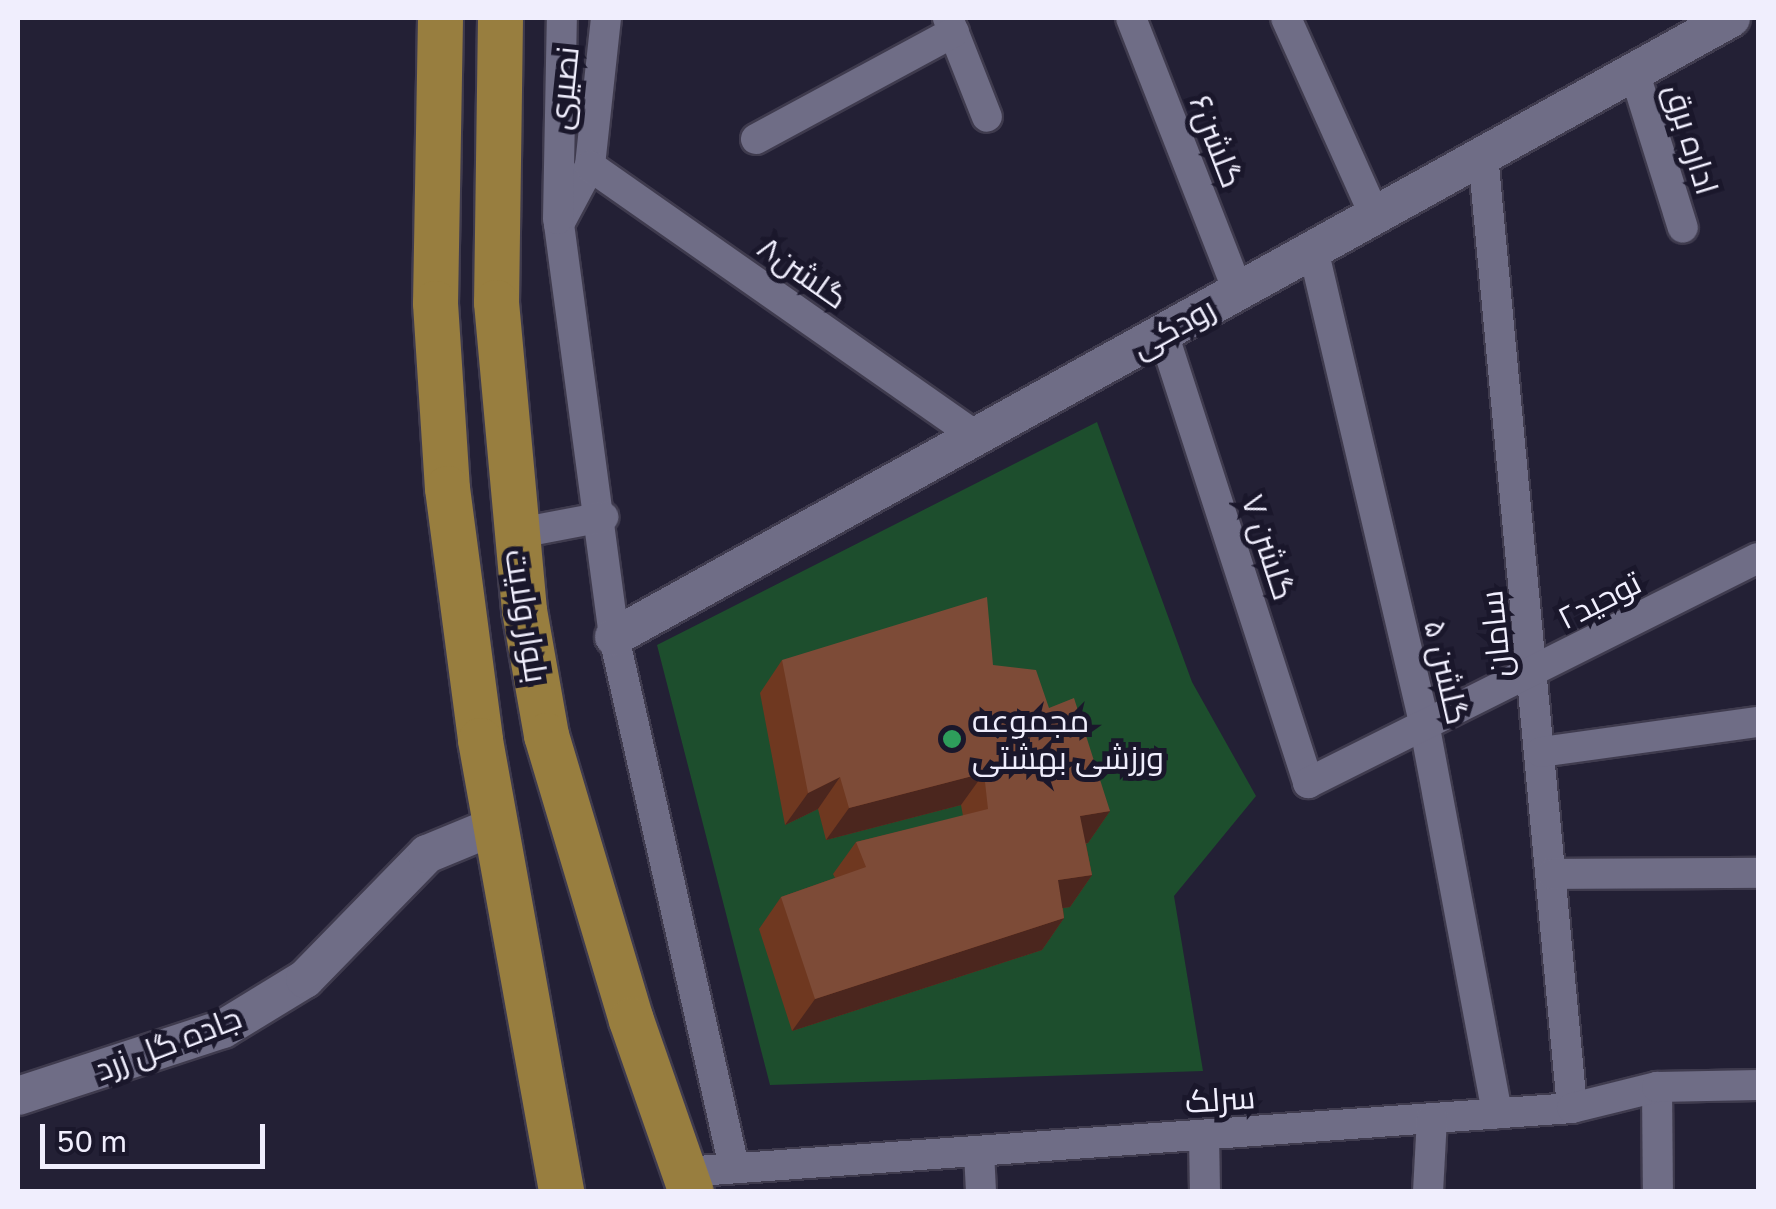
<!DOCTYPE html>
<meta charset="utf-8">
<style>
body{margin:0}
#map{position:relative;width:1776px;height:1209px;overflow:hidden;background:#232035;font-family:"Golos Text",Cairo,sans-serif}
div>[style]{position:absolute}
.green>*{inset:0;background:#1d4e2d}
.roads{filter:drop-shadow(2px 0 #3f3b4e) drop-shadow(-2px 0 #3f3b4e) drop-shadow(0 2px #3f3b4e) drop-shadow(0 -2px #3f3b4e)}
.minor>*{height:30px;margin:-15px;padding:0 15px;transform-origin:15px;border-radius:15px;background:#6f6d86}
.tertiary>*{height:38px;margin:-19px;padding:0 19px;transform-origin:19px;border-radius:19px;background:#6f6d86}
.primary>*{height:45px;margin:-22.5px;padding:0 22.5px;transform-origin:22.5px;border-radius:22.5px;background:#987e3f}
.wall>*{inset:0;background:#6f3820}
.shaded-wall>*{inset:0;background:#4b261e}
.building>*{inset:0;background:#7d4b37}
.dots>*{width:28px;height:28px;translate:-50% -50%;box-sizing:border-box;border:5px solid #1a172b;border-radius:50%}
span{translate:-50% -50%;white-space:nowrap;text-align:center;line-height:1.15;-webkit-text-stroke:10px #1a172b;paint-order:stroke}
.street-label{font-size:32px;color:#f0eefd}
.poi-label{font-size:32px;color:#f0eefd}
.left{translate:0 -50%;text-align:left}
.frame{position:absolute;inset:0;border:20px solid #f0eefd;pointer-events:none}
.scale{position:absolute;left:40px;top:1124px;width:225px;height:45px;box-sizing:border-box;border:5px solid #f0eefd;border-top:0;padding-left:12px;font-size:30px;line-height:35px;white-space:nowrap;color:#f0eefd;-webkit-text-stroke:8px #1a172b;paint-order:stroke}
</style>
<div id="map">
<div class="green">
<i style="clip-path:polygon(1097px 422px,1192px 682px,1256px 796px,1174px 896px,1203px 1071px,770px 1085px,657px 645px)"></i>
</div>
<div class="roads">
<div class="minor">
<i style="left:606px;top:18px;width:149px;rotate:96.2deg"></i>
<i style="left:590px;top:166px;width:66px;rotate:118.1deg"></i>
<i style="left:559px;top:224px;width:417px;rotate:82.4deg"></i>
<i style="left:614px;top:637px;width:543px;rotate:77.24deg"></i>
<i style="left:948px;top:18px;width:106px;rotate:68.5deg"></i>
<i style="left:1131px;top:18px;width:293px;rotate:68.6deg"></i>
<i style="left:1286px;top:18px;width:215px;rotate:65.8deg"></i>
<i style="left:1634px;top:71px;width:164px;rotate:72.7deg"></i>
<i style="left:756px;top:139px;width:225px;rotate:-28.4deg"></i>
<i style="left:1483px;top:155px;width:957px;rotate:84.66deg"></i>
<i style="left:590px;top:166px;width:471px;rotate:35deg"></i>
<i style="left:558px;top:219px;width:201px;rotate:-88.9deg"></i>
<i style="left:1313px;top:249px;width:492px;rotate:76.8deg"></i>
<i style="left:1425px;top:728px;width:392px;rotate:79.4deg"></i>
<i style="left:1163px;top:333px;width:473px;rotate:72.1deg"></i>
<i style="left:1308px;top:783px;width:503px;rotate:-26.57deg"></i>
<i style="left:514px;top:534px;width:91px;rotate:-10.8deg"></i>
<i style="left:1541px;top:752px;width:219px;rotate:-7.9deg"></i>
<i style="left:1552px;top:874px;width:206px;rotate:-0.3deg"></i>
<i style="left:1657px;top:1087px;width:105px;rotate:89.5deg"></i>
<i style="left:1204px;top:1135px;width:57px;rotate:89deg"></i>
<i style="left:979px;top:1152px;width:40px;rotate:87.1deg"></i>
<i style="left:684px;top:1172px;width:890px;rotate:-4.12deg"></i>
<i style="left:1572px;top:1108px;width:88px;rotate:-13.9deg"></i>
<i style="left:1657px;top:1087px;width:101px;rotate:-1.1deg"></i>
<i style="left:1428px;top:1192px;width:74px;rotate:-86.9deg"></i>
</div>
<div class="tertiary">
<i style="left:614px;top:637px;width:1277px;rotate:-28.99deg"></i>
<i style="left:18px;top:1096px;width:216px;rotate:-18.1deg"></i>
<i style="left:223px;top:1029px;width:96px;rotate:-31.4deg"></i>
<i style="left:305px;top:979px;width:175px;rotate:-45.7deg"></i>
<i style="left:427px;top:854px;width:74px;rotate:-22.4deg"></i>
</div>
<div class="primary">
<i style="left:440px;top:18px;width:285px;rotate:91deg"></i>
<i style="left:435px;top:303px;width:185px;rotate:86.3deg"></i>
<i style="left:447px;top:488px;width:254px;rotate:82.5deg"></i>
<i style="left:480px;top:740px;width:459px;rotate:79.8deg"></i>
<i style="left:500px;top:18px;width:284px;rotate:90.8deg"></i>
<i style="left:496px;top:302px;width:309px;rotate:84.8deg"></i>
<i style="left:524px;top:610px;width:127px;rotate:80deg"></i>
<i style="left:546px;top:735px;width:297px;rotate:73.4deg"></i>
<i style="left:631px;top:1020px;width:182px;rotate:70.8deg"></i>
</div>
</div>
<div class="wall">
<i style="clip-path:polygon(782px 660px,993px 665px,1049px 708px,1110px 811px,1088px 843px,1086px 844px,1092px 875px,1070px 907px,1063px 908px,1064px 918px,1042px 950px,792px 1031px,759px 929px,781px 897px,835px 878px,833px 874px,856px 842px,963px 816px,961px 805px,826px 840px,818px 809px,785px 825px,760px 693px)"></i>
</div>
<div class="shaded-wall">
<i style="clip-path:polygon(984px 773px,961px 805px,826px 840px,849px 808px)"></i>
<i style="clip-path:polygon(840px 777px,818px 809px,785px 825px,808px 793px)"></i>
<i style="clip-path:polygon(1110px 811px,1088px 843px,1057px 849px,1080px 816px)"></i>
<i style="clip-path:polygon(1092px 875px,1070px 907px,1035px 912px,1058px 880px)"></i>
<i style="clip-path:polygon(1064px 918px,1042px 950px,792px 1031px,815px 999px)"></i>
</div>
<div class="building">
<i style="clip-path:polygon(987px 597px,993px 665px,1036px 670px,1049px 708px,1074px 698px,1110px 811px,1080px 816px,1092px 875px,1058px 880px,1064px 918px,815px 999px,781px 897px,866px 867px,856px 842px,988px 809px,984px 773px,849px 808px,840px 777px,808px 793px,782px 660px)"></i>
</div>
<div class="dots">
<i style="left:952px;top:739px;background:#2e9e5b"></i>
</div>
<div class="street-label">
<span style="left:563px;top:88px;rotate:-84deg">نصیری</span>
<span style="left:1692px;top:139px;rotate:73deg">اداره برق</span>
<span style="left:1217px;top:141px;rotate:69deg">گلشن۶</span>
<span style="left:803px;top:272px;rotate:35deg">گلشن۸</span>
<span style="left:1173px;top:327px;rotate:-29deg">رودکی</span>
<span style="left:1269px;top:547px;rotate:72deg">گلشن ۷</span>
<span style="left:1599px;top:600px;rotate:-27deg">توحید۲</span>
<span style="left:527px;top:616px;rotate:81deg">بلوار ولایت</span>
<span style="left:1495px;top:634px;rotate:-96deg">سامان</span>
<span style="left:1447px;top:672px;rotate:77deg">گلشن ۵</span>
<span style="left:168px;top:1043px;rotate:-21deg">جاده گل زرد</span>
<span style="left:1220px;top:1099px;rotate:-4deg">سرلک</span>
</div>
<div class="poi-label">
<span class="left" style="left:972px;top:739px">مجموعه<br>ورزشی بهشتی</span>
</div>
<div class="frame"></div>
<div class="scale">50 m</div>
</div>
